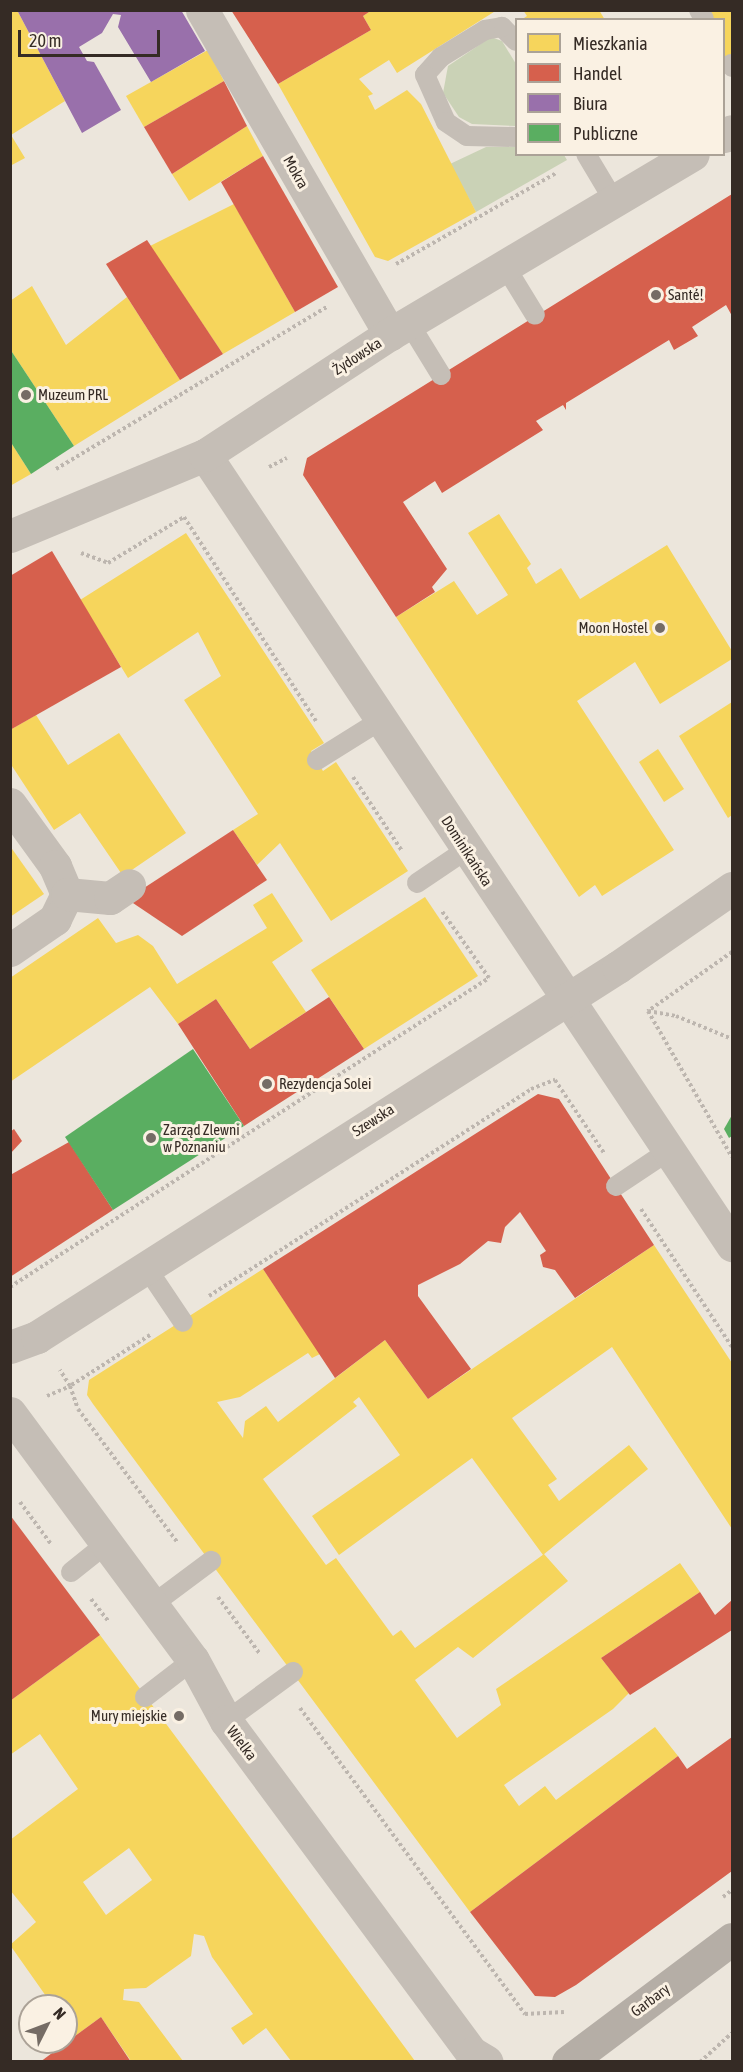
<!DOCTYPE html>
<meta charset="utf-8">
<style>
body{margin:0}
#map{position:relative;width:743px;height:2072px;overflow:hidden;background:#ece6dc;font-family:"Asap Condensed",sans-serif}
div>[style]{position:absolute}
.green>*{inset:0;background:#cad2b6}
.homes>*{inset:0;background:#f6d55c}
.shops>*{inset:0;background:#d6604d}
.offices>*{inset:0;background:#9970ab}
.public>*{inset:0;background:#5aae61}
.path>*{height:4px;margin-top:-2px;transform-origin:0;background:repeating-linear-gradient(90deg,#bdb6af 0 3px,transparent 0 6px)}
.lane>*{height:20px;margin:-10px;padding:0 10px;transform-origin:10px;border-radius:10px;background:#c5beb6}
.street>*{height:33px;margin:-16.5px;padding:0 16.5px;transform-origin:16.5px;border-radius:16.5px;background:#c5beb6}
.secondary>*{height:33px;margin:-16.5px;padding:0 16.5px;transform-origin:16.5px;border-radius:16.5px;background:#b5aea6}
.dots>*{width:16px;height:16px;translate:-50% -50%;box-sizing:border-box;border:3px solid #faf1e3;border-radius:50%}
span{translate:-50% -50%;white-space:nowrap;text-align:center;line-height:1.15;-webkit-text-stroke:6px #faf1e3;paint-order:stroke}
.street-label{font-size:15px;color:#352b25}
.poi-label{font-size:15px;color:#352b25}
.left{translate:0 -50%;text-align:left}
.right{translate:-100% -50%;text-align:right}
.frame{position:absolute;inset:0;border:12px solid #352b25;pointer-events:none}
.legend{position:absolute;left:515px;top:18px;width:210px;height:138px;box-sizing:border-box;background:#faf1e3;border:2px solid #aba297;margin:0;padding:8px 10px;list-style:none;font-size:18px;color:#352b25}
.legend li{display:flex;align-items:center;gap:12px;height:30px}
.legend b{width:30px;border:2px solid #aba297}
.north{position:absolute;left:18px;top:1994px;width:60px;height:60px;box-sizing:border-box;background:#faf1e3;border:2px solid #aba297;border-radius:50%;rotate:48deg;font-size:16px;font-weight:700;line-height:24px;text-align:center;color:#352b25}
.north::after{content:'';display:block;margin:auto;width:21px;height:27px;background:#756c65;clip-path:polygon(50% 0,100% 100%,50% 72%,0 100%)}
.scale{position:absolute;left:18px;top:30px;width:142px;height:27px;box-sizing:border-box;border:3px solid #352b25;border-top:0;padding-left:8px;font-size:18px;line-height:21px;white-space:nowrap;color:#352b25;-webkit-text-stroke:4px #faf1e3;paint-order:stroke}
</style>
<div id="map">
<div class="green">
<i style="clip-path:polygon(491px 37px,502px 41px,516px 64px,516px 126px,472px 124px,459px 117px,443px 93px,448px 66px)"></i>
<i style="clip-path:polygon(486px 147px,516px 147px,516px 154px,564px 155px,567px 160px,476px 212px,450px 164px)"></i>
</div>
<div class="homes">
<i style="clip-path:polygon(10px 10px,17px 10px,65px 101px,11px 135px,25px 158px,10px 166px)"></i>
<i style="clip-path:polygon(372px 10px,497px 10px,397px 73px,389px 60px,359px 79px,373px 94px,368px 96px,375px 110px,407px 90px,421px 104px,476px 212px,388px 261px,375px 257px,278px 84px,371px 30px,363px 16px)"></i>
<i style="clip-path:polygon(523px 10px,599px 10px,605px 20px,521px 20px,527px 16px)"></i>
<i style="clip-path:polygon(712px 10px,732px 10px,732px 63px,724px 68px,724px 20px,703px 20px)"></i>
<i style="clip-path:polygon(208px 50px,224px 81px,144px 127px,126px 96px)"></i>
<i style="clip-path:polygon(247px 126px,263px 156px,189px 201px,172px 174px)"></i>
<i style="clip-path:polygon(234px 204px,295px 312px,223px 354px,150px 246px)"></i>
<i style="clip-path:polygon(32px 286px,66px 345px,127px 297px,180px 380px,74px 446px,10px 349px,10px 301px)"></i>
<i style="clip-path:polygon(10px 441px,31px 474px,10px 486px)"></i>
<i style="clip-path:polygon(499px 514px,531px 564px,527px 568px,536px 584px,561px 568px,580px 599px,667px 545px,732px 651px,732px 659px,660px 704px,635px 662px,577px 701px,674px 850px,602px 896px,595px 885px,579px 897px,396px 617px,454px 581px,477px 615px,508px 595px,468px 533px)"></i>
<i style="clip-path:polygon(186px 533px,324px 743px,311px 751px,323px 771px,336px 762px,408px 871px,331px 921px,280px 843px,257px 865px,233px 830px,258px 814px,184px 700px,221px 676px,198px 632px,128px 678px,80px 600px)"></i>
<i style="clip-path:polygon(732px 702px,732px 815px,728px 818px,679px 736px)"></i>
<i style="clip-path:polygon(36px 715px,68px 765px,119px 733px,186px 833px,123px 876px,80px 813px,54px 830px,10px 763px,10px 730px)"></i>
<i style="clip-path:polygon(658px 749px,684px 789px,664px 802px,639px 762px)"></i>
<i style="clip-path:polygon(10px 846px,44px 894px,10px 917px)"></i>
<i style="clip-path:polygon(272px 893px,303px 941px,272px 962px,306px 1012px,250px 1049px,216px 999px,178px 1024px,150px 987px,10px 1082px,10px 978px,98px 918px,116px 943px,138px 935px,153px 946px,177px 984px,267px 928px,253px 905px)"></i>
<i style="clip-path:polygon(425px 897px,478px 976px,364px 1049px,311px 970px)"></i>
<i style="clip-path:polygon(654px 1245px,732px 1363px,732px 1529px,612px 1347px,512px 1418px,557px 1479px,548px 1485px,559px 1501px,629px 1445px,648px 1469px,543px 1555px,472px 1458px,339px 1555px,312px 1516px,400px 1455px,359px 1397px,353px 1402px,357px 1406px,263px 1479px,326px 1565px,336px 1558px,393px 1636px,401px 1630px,415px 1648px,544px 1554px,568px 1581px,473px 1658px,458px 1647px,415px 1680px,457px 1738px,501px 1705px,496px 1689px,680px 1563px,700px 1592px,601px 1658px,629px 1693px,613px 1709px,504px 1785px,519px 1806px,545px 1786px,556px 1800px,655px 1727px,678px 1756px,470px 1912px,93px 1404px,87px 1395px,89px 1380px,263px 1269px,320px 1354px,312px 1358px,308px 1353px,240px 1397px,217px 1402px,243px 1438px,245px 1421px,266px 1406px,278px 1422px,385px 1340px,428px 1399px)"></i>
<i style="clip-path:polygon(evenodd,100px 1635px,190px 1756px,415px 2061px,291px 2061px,266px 2028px,243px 2045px,231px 2028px,253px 2014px,212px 1957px,204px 1936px,194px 1934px,191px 1956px,146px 1988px,124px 1989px,123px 2000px,139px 2002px,183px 2061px,131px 2061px,101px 2017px,75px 2036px,66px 2024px,66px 2006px,53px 2006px,10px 1945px,36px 1922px,10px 1890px,10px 1840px,78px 1789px,40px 1734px,10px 1755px,10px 1701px,100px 1635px,129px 1848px,152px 1880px,106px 1915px,83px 1882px,129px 1848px)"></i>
</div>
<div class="shops">
<i style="clip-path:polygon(231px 10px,372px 10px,363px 16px,371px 30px,278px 84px)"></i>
<i style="clip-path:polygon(224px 81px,247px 126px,172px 174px,144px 127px)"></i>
<i style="clip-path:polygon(263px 156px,338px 287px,295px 312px,221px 182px)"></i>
<i style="clip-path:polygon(732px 194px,732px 316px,726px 305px,692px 327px,698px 336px,674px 350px,669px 340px,566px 403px,566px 410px,563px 405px,536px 421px,543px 430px,442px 493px,435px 481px,403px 502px,447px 569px,432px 587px,435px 592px,396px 617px,303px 475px,307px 458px)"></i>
<i style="clip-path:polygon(147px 240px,223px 354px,180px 380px,106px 264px)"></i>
<i style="clip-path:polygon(52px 551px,121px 667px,10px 730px,10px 576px)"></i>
<i style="clip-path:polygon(233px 830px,267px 880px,182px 936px,127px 899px)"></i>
<i style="clip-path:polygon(329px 997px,364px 1049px,244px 1126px,178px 1024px,216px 999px,250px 1049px)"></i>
<i style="clip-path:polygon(538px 1094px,559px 1099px,654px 1245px,575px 1298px,555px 1270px,543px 1267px,540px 1255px,546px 1251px,520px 1212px,505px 1227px,501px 1243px,488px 1241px,460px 1264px,418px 1285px,418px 1296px,471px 1369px,428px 1399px,385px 1340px,335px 1378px,263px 1269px)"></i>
<i style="clip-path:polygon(14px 1129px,22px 1141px,10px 1154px,10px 1132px)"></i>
<i style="clip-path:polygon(69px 1142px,113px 1210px,10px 1277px,12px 1174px)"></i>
<i style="clip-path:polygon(10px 1515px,100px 1635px,10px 1701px)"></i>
<i style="clip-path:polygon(700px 1592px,715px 1615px,732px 1600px,732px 1630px,630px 1695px,601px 1658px)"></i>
<i style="clip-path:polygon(732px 1737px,732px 1871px,576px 1985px,555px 1997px,535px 1996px,470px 1912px,678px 1756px,687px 1769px)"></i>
<i style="clip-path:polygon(101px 2017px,131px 2062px,40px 2062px,75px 2036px)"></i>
</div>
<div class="offices">
<i style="clip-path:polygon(17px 10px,181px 10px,205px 51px,151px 82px,118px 27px,121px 15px,113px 14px,102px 33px,79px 47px,87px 61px,94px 62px,121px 110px,82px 133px)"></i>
</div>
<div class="public">
<i style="clip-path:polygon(10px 349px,74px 446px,31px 474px,10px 441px)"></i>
<i style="clip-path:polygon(193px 1049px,244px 1126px,113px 1210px,65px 1137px)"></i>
<i style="clip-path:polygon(732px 1115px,732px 1136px,729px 1138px,724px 1129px)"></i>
</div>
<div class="path">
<i style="left:396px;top:264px;width:184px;rotate:-29.6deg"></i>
<i style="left:269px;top:467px;width:20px;rotate:-27deg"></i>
<i style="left:56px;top:469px;width:316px;rotate:-30.9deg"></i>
<i style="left:81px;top:553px;width:29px;rotate:20deg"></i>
<i style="left:108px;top:563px;width:89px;rotate:-31.2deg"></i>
<i style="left:184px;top:517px;width:243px;rotate:57.1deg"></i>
<i style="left:353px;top:777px;width:89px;rotate:56.5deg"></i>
<i style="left:732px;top:952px;width:103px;rotate:144.9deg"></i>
<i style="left:648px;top:1011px;width:28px;rotate:10deg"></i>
<i style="left:676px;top:1016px;width:61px;rotate:22.3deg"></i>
<i style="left:648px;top:1011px;width:168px;rotate:60.1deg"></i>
<i style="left:641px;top:1209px;width:165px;rotate:56.6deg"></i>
<i style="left:10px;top:1287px;width:570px;rotate:-32.83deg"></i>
<i style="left:489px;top:978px;width:83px;rotate:-125.2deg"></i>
<i style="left:209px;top:1296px;width:383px;rotate:-32.7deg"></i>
<i style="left:531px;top:1089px;width:26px;rotate:-21deg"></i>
<i style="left:555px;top:1080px;width:88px;rotate:56.1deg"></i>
<i style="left:150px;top:1335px;width:95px;rotate:147.5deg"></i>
<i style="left:70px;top:1386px;width:24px;rotate:71deg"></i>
<i style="left:78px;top:1409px;width:167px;rotate:53.3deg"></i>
<i style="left:47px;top:1396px;width:25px;rotate:-23deg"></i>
<i style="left:70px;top:1386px;width:19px;rotate:-122deg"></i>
<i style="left:20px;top:1502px;width:52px;rotate:53.6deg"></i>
<i style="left:218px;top:1597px;width:71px;rotate:53.6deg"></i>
<i style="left:91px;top:1599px;width:28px;rotate:52deg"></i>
<i style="left:300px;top:1708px;width:380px;rotate:53.7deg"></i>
<i style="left:525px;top:2014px;width:39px;rotate:-3deg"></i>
<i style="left:723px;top:1897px;width:11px;rotate:-38deg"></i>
<i style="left:700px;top:2062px;width:43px;rotate:-42.2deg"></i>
</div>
<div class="lane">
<i style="left:699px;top:10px;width:10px;rotate:61deg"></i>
<i style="left:516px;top:41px;width:20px;rotate:-135deg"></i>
<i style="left:502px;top:27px;width:17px;rotate:170deg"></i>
<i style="left:485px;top:30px;width:52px;rotate:148.5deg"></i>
<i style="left:441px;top:57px;width:24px;rotate:132deg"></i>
<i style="left:425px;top:75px;width:51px;rotate:65.9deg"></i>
<i style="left:446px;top:122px;width:25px;rotate:34deg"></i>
<i style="left:467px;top:136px;width:49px;rotate:1.2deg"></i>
<i style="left:731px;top:64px;width:3px;rotate:72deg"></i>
<i style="left:586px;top:154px;width:55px;rotate:59.2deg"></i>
<i style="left:505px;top:266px;width:57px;rotate:58.5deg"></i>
<i style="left:409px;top:323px;width:61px;rotate:58.4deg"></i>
<i style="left:317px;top:760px;width:75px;rotate:-32deg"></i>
<i style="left:417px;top:883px;width:59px;rotate:-34deg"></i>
<i style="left:616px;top:1186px;width:65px;rotate:-33.7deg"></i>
<i style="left:146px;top:1267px;width:66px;rotate:56.1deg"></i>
<i style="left:71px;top:1572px;width:45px;rotate:-38.7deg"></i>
<i style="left:152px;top:1605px;width:74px;rotate:-36.7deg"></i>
<i style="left:145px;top:1697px;width:61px;rotate:-37.6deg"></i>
<i style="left:226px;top:1721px;width:83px;rotate:-36.2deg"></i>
</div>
<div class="street">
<i style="left:202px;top:10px;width:375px;rotate:59.9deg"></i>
<i style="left:724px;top:136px;width:9px;rotate:-32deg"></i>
<i style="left:205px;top:455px;width:950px;rotate:56.29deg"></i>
<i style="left:10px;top:536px;width:211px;rotate:-22.6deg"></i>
<i style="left:205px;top:455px;width:221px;rotate:-33.2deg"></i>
<i style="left:390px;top:334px;width:352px;rotate:-30.7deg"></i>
<i style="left:10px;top:804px;width:77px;rotate:54deg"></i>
<i style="left:55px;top:866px;width:30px;rotate:67deg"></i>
<i style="left:67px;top:894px;width:28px;rotate:116deg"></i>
<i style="left:55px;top:919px;width:55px;rotate:145.4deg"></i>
<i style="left:67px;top:894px;width:43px;rotate:5.3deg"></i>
<i style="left:110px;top:898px;width:23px;rotate:-34deg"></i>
<i style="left:10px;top:1347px;width:29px;rotate:-20deg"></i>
<i style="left:37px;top:1337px;width:689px;rotate:-32.49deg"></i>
<i style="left:618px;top:967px;width:139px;rotate:-34.7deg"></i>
<i style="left:10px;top:1413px;width:307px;rotate:53.5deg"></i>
<i style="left:193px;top:1660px;width:69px;rotate:61.6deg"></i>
<i style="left:226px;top:1721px;width:413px;rotate:53.5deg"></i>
<i style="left:472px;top:2053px;width:17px;rotate:31deg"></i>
</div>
<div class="secondary">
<i style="left:568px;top:2062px;width:205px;rotate:-36.9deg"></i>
</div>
<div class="dots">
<i style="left:656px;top:295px;background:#756c65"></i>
<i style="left:26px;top:395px;background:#756c65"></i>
<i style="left:660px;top:628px;background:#756c65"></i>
<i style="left:267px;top:1084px;background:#756c65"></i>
<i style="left:151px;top:1138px;background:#756c65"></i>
<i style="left:179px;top:1716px;background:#756c65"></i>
</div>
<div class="street-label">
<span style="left:296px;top:172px;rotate:60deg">Mokra</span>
<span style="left:357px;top:356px;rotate:-33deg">Żydowska</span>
<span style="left:467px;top:851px;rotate:57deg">Dominikańska</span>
<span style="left:373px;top:1120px;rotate:-33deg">Szewska</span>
<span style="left:242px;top:1743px;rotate:53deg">Wielka</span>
<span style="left:650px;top:2000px;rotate:-37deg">Garbary</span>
</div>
<div class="poi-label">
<span class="left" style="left:668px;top:295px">Santé!</span>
<span class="left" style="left:38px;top:395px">Muzeum PRL</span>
<span class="right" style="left:648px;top:628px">Moon Hostel</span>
<span class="left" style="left:279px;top:1084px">Rezydencja Solei</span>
<span class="left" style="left:163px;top:1138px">Zarząd Zlewni<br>w Poznaniu</span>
<span class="right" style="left:167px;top:1716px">Mury miejskie</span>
</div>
<div class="frame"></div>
<ul class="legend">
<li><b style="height:16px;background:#f6d55c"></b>Mieszkania</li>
<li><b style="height:16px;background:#d6604d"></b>Handel</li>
<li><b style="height:16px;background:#9970ab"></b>Biura</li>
<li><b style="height:16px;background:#5aae61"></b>Publiczne</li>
</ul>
<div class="north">N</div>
<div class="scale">20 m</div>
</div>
